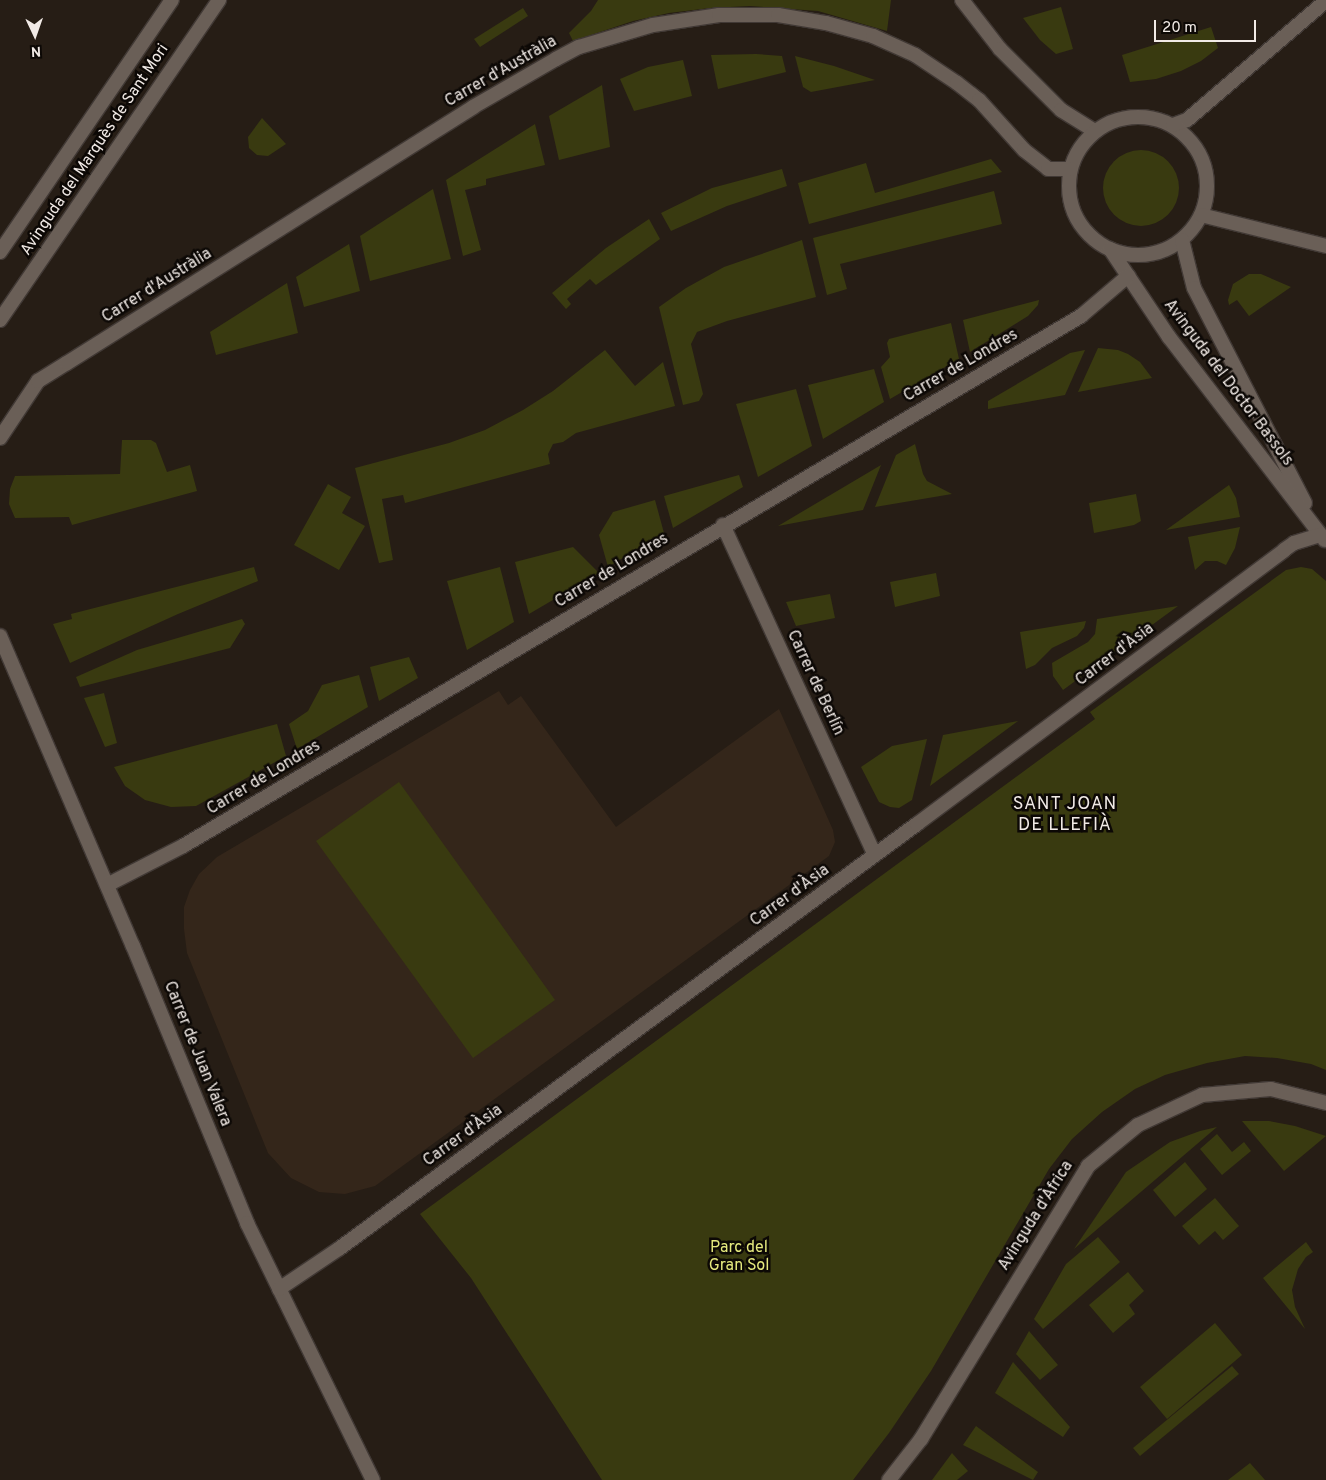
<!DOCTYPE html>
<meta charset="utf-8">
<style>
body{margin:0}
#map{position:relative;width:1326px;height:1480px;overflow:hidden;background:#261d15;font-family:Overpass,sans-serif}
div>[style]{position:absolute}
.built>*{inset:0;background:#34261a}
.green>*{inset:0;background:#393a10}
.round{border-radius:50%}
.roads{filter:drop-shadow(1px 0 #413935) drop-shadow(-1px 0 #413935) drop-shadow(0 1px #413935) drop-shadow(0 -1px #413935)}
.minor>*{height:14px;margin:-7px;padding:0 7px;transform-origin:7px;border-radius:7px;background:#6a5f57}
.minor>.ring{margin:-7px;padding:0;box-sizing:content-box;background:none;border:14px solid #6a5f57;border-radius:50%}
span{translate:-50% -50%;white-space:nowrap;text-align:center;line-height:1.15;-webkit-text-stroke:5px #0c0805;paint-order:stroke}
.street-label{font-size:16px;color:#f1eae6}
.park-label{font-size:16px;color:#e6ea7e}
.neighbourhood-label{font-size:18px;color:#f1eae6;letter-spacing:1px}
.north{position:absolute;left:10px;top:10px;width:50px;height:50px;-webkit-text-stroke:4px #0c0805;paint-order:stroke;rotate:177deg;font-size:14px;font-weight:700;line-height:20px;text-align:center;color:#f1eae6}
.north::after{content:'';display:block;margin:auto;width:18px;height:22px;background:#f1eae6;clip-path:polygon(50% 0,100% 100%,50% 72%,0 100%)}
.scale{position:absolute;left:1154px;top:20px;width:102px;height:22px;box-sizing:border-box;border:2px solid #f1eae6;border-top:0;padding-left:6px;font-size:15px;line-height:18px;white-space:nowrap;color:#f1eae6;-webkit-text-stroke:4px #0c0805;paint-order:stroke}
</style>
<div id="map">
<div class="built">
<i style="clip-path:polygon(499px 691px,508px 705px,521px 696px,616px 827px,779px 709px,833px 830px,835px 842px,829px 856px,375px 1186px,345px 1194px,319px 1192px,291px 1178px,268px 1153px,187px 953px,184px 929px,184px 907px,190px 890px,199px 874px,217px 857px)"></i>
</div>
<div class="green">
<i style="clip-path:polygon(598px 0,891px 0,887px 31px,818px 11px,750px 6px,710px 8px,669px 13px,633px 21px,573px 41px,569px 33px,591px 11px)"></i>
<i style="clip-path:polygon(1061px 7px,1073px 49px,1056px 54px,1040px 40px,1023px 18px)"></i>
<i style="clip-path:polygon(523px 8px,528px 16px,480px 47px,474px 39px)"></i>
<i style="clip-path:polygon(1211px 27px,1218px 48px,1201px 61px,1181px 71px,1156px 79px,1130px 82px,1122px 55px)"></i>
<i style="clip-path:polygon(756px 54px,782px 56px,786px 72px,718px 89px,711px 55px)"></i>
<i style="clip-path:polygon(795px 56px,834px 66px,875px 80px,811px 92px,803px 87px)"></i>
<i style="clip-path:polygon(683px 60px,692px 96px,634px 111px,620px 79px,648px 67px)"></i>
<i style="clip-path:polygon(602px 85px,610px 147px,559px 160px,549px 116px)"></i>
<i style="clip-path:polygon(262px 118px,286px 144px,268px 156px,257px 155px,249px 148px,248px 137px)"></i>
<i style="clip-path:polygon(535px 124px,545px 165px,486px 179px,486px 185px,465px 190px,481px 250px,463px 256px,446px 180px)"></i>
<i class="round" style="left:1103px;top:150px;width:76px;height:76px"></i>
<i style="clip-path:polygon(991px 159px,1002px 172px,809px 224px,798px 183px,866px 163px,875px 193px)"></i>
<i style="clip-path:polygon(782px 169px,787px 186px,727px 206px,671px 231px,661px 213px,712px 188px)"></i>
<i style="clip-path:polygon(433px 189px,451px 259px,370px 281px,360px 236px)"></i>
<i style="clip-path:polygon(994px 191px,1002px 224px,840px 264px,847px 289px,827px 295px,813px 238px)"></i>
<i style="clip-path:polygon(649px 219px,660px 239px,596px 285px,590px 279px,567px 299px,571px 304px,566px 309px,552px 293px,606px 248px)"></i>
<i style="clip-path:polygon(802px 240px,816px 297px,727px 321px,697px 332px,691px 344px,703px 394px,699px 401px,683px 405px,659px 307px,686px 288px,724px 267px)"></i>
<i style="clip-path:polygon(349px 244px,360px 291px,304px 307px,296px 277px)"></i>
<i style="clip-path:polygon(1249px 274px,1261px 274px,1291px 287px,1249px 316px,1237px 300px,1229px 305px,1228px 300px,1233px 284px)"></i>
<i style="clip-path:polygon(287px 283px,298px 333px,216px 355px,210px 332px)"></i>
<i style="clip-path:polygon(1039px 300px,1038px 305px,1028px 316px,970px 352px,963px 320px)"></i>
<i style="clip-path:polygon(951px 323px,959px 359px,890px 399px,881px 367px,890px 357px,887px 343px,889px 339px)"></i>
<i style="clip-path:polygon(1098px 348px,1118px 350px,1128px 354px,1140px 362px,1152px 378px,1078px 392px)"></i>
<i style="clip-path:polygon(605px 350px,635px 386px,663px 362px,675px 406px,576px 433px,563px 442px,553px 444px,548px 454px,550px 464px,405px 503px,403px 495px,382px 499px,393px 560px,379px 563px,355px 468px,449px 443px,485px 430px,523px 410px,553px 391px)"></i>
<i style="clip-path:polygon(1085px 350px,1065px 395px,988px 409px,988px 401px,1070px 353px)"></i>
<i style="clip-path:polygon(874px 369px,884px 402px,823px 439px,808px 385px)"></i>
<i style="clip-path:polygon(796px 389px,812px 446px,758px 477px,736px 404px)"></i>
<i style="clip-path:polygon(122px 440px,151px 440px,156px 443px,167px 472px,190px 465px,197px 491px,72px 525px,69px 517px,15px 518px,9px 504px,10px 489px,15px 476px,120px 474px)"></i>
<i style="clip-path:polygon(915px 444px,923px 474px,927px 481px,952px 494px,875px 507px,896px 455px)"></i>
<i style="clip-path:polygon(881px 465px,863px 510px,778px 526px)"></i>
<i style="clip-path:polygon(739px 475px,743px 487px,673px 528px,664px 496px)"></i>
<i style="clip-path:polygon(328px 484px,351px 497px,342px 513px,365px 526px,339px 570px,294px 545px)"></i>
<i style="clip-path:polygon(1229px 485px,1236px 498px,1240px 517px,1166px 530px)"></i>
<i style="clip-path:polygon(1136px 494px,1141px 521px,1134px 525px,1094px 533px,1089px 503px)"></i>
<i style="clip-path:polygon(655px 500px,664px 533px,608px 567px,599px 535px,613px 512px)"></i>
<i style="clip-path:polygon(1240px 527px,1235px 548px,1226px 565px,1217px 561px,1205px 561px,1195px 570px,1188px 537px)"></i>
<i style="clip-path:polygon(573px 547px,599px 573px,529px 614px,515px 562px)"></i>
<i style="clip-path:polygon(254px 567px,258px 581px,178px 614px,70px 663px,53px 624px,72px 619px,71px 614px)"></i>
<i style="clip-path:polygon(500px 567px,514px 622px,467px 650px,447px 581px)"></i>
<i style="clip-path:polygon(1301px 567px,1312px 569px,1326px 581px,1326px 1070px,1311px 1064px,1277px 1058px,1245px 1056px,1207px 1063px,1165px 1075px,1135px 1089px,1102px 1112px,1072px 1139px,1049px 1169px,931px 1371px,889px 1433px,853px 1480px,602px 1480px,471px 1278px,420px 1214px,1095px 719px,1090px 712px,1286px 570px)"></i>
<i style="clip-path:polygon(936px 573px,940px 596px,895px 607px,890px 582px)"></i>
<i style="clip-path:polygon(830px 594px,835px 618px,796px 626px,786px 602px)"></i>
<i style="clip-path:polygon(1178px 606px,1063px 690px,1053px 676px,1052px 663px,1088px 642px,1095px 634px,1097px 619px)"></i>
<i style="clip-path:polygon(242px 619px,245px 624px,230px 648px,80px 687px,76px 677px,137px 650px)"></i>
<i style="clip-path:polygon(1086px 621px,1084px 628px,1077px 636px,1052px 648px,1035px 665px,1026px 669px,1020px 632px)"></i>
<i style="clip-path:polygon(409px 657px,418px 678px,379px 701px,370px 667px)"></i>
<i style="clip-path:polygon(359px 675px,368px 707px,297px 749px,289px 724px,308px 711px,322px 685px)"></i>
<i style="clip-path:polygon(104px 693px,117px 743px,105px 747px,84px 698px)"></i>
<i style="clip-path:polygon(1018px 721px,930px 786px,943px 735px)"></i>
<i style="clip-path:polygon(277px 724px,286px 756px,196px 806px,171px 807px,145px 800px,125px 786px,114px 767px)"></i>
<i style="clip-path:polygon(927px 739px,912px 800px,899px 808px,890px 807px,879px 802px,861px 767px,892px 746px)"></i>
<i style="clip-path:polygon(399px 782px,555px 1000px,473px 1058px,316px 841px)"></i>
<i style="clip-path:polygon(1242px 1121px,1269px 1121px,1295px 1126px,1326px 1136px,1284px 1171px)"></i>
<i style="clip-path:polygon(1217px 1127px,1074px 1249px,1126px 1172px,1170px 1142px,1200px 1131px)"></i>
<i style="clip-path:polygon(1217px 1134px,1232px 1152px,1244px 1142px,1251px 1151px,1222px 1175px,1200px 1149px)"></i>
<i style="clip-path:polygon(1185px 1162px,1207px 1189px,1175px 1217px,1153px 1190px)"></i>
<i style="clip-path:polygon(1215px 1198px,1239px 1226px,1223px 1240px,1215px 1231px,1199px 1245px,1182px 1226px)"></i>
<i style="clip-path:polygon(1098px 1237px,1120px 1262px,1043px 1329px,1034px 1319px,1066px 1264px)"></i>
<i style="clip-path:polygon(1306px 1242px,1313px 1252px,1306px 1257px,1298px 1269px,1292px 1290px,1295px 1307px,1305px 1329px,1263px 1278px)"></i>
<i style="clip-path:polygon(1128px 1272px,1144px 1291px,1129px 1305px,1135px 1314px,1113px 1333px,1089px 1305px)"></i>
<i style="clip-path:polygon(1215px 1323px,1242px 1355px,1167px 1419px,1140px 1387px)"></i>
<i style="clip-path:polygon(1029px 1331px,1058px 1365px,1040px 1380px,1016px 1354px)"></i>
<i style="clip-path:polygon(1013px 1362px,1070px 1427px,1063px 1437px,995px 1393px)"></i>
<i style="clip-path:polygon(1232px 1366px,1239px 1374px,1140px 1456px,1133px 1448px)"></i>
<i style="clip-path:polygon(976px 1426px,1038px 1472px,1033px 1480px,963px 1445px)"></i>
<i style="clip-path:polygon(952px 1453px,968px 1471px,957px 1480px,932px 1480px)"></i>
<i style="clip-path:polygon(1250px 1463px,1265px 1480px,1228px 1480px)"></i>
</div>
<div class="roads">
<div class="minor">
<i style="left:962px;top:0;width:62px;rotate:52.2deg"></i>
<i style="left:1000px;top:49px;width:86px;rotate:45deg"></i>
<i style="left:1061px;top:110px;width:39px;rotate:32deg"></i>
<i class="ring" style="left:1069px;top:117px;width:124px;height:124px"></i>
<i style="left:1173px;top:125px;width:15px;rotate:-20deg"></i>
<i style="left:1187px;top:120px;width:183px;rotate:-40.6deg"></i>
<i style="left:1201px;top:215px;width:129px;rotate:13.9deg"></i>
<i style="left:1182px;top:240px;width:49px;rotate:76deg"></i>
<i style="left:1194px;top:288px;width:242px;rotate:62.7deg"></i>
<i style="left:1110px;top:249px;width:106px;rotate:56.2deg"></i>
<i style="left:1169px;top:337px;width:256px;rotate:52.5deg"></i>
<i style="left:0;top:252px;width:305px;rotate:-55.7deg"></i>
<i style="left:0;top:320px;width:388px;rotate:-55.6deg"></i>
<i style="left:0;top:438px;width:69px;rotate:-56.3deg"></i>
<i style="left:38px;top:381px;width:34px;rotate:-32deg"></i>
<i style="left:67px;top:363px;width:480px;rotate:-32.2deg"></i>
<i style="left:473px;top:107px;width:96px;rotate:-30deg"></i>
<i style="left:556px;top:59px;width:26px;rotate:-28deg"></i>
<i style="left:579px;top:47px;width:77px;rotate:-16.6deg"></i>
<i style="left:653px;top:25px;width:67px;rotate:-8.6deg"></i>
<i style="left:719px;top:15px;width:59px"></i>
<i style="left:778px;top:15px;width:49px;rotate:9.5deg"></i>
<i style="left:826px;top:23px;width:49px;rotate:15.5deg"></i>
<i style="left:873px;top:36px;width:46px;rotate:24.3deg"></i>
<i style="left:915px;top:55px;width:50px;rotate:33.7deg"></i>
<i style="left:957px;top:83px;width:28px;rotate:38deg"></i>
<i style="left:979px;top:100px;width:67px;rotate:48deg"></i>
<i style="left:1024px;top:150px;width:31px;rotate:38deg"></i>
<i style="left:1048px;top:169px;width:22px"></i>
<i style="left:723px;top:525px;width:363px;rotate:65.3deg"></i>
<i style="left:0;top:636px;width:337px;rotate:66.8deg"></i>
<i style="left:133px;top:946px;width:300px;rotate:67.6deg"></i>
<i style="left:247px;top:1223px;width:286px;rotate:63.9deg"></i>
<i style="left:107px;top:885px;width:85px;rotate:-27.2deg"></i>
<i style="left:183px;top:846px;width:1043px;rotate:-30.55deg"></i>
<i style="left:1081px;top:316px;width:62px;rotate:-40.4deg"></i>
<i style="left:279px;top:1289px;width:73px;rotate:-33.9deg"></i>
<i style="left:340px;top:1248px;width:716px;rotate:-36.31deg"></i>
<i style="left:917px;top:824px;width:458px;rotate:-36.7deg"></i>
<i style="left:1284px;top:550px;width:12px;rotate:-35deg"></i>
<i style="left:1294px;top:543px;width:28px;rotate:-17deg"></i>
<i style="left:889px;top:1480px;width:52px;rotate:-52deg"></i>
<i style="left:921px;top:1439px;width:320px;rotate:-58.5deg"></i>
<i style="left:1088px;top:1166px;width:65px;rotate:-39.4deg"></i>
<i style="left:1138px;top:1125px;width:71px;rotate:-25.1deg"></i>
<i style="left:1202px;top:1095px;width:69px;rotate:-5deg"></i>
<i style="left:1271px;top:1089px;width:57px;rotate:14.3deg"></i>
</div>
</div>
<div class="street-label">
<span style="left:501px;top:72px;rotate:-30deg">Carrer d'Austràlia</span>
<span style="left:95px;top:150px;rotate:-56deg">Avinguda del Marquès de Sant Mori</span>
<span style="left:157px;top:286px;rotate:-32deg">Carrer d'Austràlia</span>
<span style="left:961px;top:366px;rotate:-30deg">Carrer de Londres</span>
<span style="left:1228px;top:383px;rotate:53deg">Avinguda del Doctor Bassols</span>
<span style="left:612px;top:571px;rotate:-31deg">Carrer de Londres</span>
<span style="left:1115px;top:655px;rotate:-37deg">Carrer d'Àsia</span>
<span style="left:815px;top:683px;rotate:65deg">Carrer de Berlín</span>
<span style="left:264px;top:778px;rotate:-31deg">Carrer de Londres</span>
<span style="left:790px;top:896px;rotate:-36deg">Carrer d'Àsia</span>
<span style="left:197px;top:1054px;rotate:68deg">Carrer de Juan Valera</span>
<span style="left:463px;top:1136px;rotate:-36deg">Carrer d'Àsia</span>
<span style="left:1036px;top:1216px;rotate:-58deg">Avinguda d'Àfrica</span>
</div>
<div class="park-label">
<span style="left:739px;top:1257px">Parc del<br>Gran Sol</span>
</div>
<div class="neighbourhood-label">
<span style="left:1065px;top:816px">SANT JOAN<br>DE LLEFIÀ</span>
</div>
<div class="north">N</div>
<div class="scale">20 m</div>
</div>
